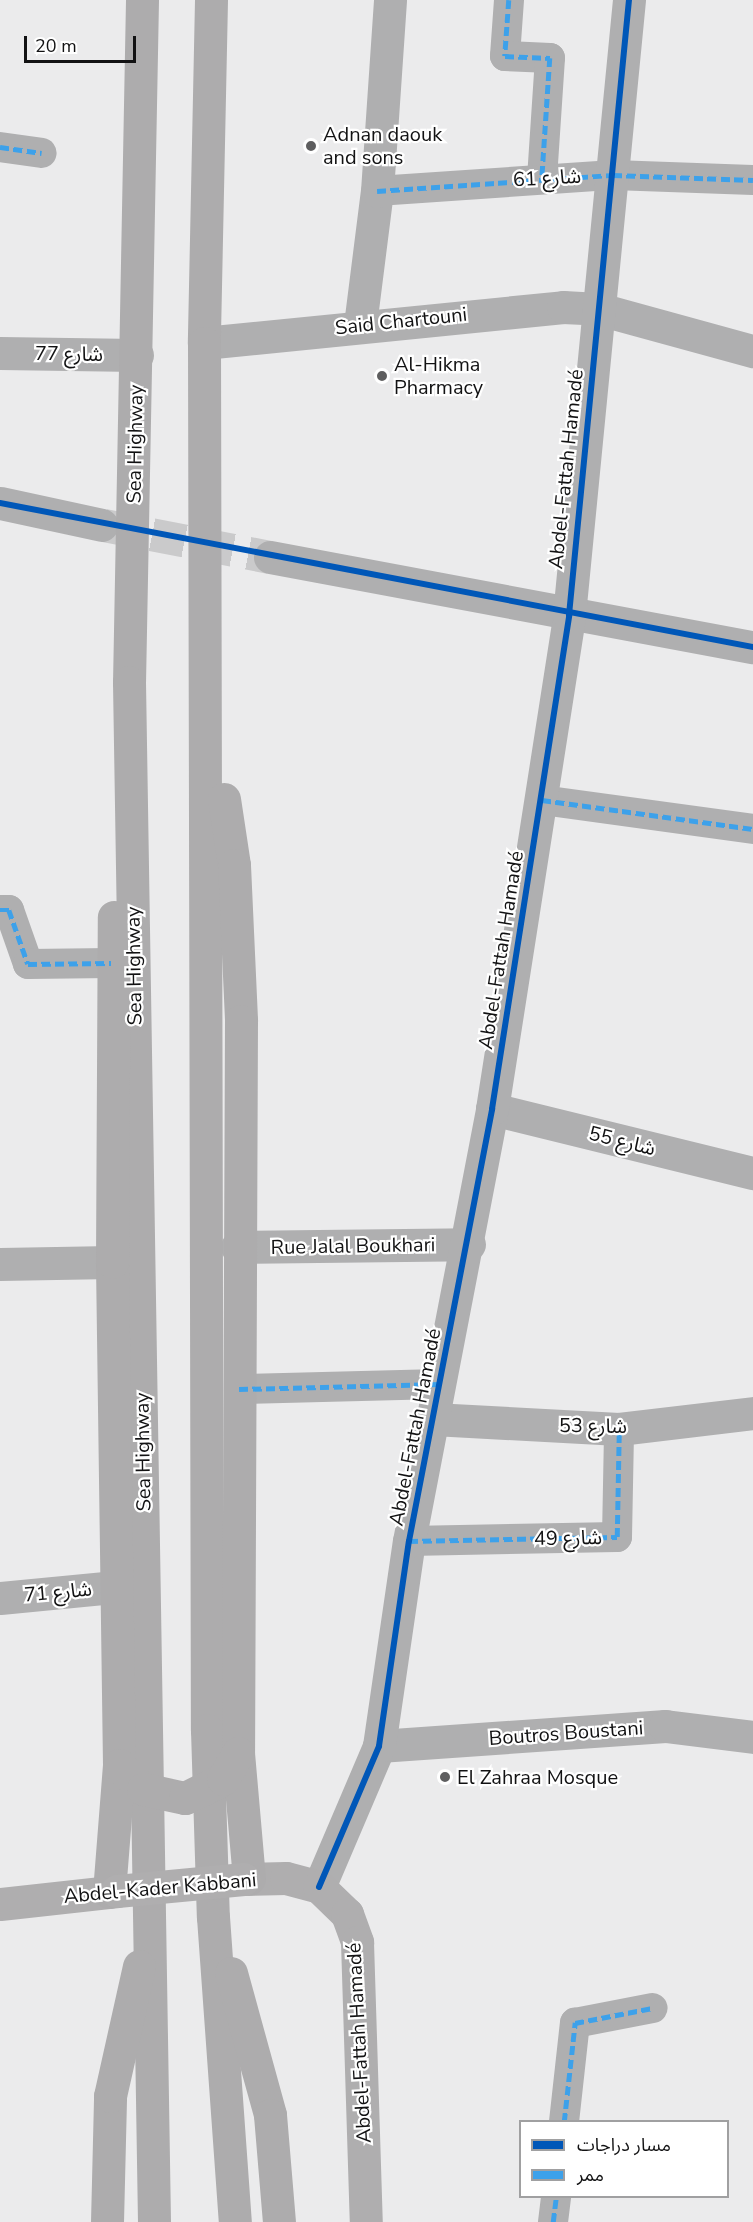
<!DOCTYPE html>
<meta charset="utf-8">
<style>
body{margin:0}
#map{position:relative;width:753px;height:2222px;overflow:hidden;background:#ebebec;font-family:"Nunito Sans","Noto Sans Arabic",sans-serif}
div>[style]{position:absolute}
.minor-tunnel>*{height:33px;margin-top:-16.5px;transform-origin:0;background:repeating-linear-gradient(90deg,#cacacb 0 33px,transparent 0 49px)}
.pedestrian>*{height:30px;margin:-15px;padding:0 15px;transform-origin:15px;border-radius:15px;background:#afafb0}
.minor>*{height:33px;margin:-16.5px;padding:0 16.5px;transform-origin:16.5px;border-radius:16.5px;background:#afafb0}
.tertiary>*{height:33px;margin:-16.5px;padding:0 16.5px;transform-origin:16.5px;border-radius:16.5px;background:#afafb0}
.secondary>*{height:33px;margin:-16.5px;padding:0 16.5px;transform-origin:16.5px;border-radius:16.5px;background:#afaeaf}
.motorway>*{height:33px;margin:-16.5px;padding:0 16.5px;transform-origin:16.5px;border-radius:16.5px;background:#adacad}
.secondary-bridge>*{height:33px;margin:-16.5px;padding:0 16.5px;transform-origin:16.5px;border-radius:16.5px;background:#afaeaf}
.motorway-bridge>*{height:33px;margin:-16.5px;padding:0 16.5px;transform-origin:16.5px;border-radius:16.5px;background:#adacad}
.quiet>*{height:4.5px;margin-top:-2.25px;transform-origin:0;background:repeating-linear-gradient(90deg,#3da1ea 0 9px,transparent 0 13.5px)}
.cycleway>*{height:6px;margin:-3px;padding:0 3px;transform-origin:3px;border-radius:3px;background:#0057b8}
.dots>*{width:16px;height:16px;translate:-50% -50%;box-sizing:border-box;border:3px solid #fff;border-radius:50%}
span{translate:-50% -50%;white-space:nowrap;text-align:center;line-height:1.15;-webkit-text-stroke:4.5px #fff;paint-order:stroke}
.poi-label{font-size:20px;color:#121213}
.left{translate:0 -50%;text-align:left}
.street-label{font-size:20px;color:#121213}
.legend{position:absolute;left:519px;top:2120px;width:210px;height:78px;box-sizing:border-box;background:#fff;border:2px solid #a0a0a1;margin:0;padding:8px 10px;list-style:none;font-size:18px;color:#121213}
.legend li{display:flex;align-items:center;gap:12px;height:30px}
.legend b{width:30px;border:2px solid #a0a0a1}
.scale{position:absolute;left:24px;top:36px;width:112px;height:27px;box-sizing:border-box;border:3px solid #121213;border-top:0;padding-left:8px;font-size:18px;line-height:21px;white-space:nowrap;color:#121213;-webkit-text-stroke:4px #fff;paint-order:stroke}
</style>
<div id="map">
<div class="minor-tunnel">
<i style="left:104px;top:525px;width:169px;rotate:10.9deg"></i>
</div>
<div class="pedestrian">
<i style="left:509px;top:0;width:56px;rotate:94.1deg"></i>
<i style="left:505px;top:56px;width:45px;rotate:2.5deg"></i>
<i style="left:550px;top:58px;width:120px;rotate:93.8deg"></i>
<i style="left:0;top:147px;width:42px;rotate:8.1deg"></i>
<i style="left:377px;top:191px;width:237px;rotate:-3.9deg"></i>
<i style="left:613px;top:175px;width:140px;rotate:2deg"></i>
<i style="left:542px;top:800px;width:213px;rotate:7.8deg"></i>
<i style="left:0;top:910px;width:9px"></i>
<i style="left:9px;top:910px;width:57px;rotate:70.6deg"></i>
<i style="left:28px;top:964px;width:83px;rotate:-0.7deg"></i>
<i style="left:239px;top:1389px;width:201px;rotate:-1.4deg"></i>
<i style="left:409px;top:1541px;width:208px;rotate:-1.1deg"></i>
<i style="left:617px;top:1537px;width:108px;rotate:-88.9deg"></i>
<i style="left:564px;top:2122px;width:100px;rotate:-83.7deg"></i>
<i style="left:575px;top:2023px;width:79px;rotate:-10.9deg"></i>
<i style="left:553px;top:2222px;width:26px;rotate:-83deg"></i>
</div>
<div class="minor">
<i style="left:360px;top:325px;width:135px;rotate:-82.8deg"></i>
<i style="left:377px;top:191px;width:191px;rotate:-86.1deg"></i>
<i style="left:204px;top:343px;width:361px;rotate:-5.7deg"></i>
<i style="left:563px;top:307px;width:36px;rotate:3deg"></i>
<i style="left:599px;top:309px;width:160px;rotate:15.3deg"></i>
<i style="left:0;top:353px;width:137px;rotate:0.8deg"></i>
<i style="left:0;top:503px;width:104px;rotate:12.2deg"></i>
<i style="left:270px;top:557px;width:491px;rotate:10.6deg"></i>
<i style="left:492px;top:1109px;width:269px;rotate:13.8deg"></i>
<i style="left:237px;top:1247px;width:232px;rotate:-0.7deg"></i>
<i style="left:0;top:1264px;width:112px;rotate:-1deg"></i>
<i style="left:433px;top:1419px;width:186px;rotate:3.1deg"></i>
<i style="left:619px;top:1429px;width:135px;rotate:-6.8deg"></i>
<i style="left:379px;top:1746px;width:287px;rotate:-4deg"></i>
<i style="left:665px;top:1726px;width:89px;rotate:7.1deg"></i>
<i style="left:319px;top:1887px;width:153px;rotate:-66.9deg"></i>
<i style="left:379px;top:1746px;width:207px;rotate:-81.7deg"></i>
<i style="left:409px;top:1541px;width:440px;rotate:-79.1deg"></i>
<i style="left:492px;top:1109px;width:500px;rotate:-81.1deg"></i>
<i style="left:569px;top:615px;width:618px;rotate:-84.43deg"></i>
</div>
<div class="tertiary">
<i style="left:0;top:1598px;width:116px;rotate:-5.5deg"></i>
</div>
<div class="secondary">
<i style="left:243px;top:1879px;width:43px;rotate:-1.3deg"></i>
<i style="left:286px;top:1878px;width:34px;rotate:15deg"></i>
<i style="left:319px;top:1887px;width:39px;rotate:44deg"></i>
<i style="left:347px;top:1914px;width:30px;rotate:70deg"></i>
<i style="left:357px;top:1942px;width:280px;rotate:88.2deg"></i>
<i style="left:0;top:1904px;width:118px;rotate:-6.3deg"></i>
</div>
<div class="motorway">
<i style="left:142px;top:0;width:682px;rotate:91.09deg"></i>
<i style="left:129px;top:682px;width:1540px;rotate:89.07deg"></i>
<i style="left:211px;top:0;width:343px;rotate:91.2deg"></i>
<i style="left:204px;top:343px;width:1387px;rotate:89.88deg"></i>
<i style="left:207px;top:1730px;width:187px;rotate:88.2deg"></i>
<i style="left:213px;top:1917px;width:306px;rotate:85.9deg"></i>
<i style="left:224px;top:799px;width:67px;rotate:81.4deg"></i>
<i style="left:234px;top:865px;width:156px;rotate:87.4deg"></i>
<i style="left:241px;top:1021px;width:732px;rotate:90.23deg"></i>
<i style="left:238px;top:1753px;width:126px;rotate:85deg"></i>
<i style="left:109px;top:1892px;width:127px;rotate:-85.5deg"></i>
<i style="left:119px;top:1765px;width:503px;rotate:-90.8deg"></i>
<i style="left:112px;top:1262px;width:345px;rotate:-89.7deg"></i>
<i style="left:231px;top:1973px;width:147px;rotate:74.6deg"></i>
<i style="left:270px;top:2115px;width:107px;rotate:85.2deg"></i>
<i style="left:107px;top:2222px;width:126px;rotate:-88.6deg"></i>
<i style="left:110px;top:2096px;width:133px;rotate:-77.4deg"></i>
</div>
<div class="secondary-bridge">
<i style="left:117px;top:1891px;width:127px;rotate:-5.4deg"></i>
</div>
<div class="motorway-bridge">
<i style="left:119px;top:1765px;width:34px;rotate:45deg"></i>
<i style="left:143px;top:1789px;width:43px;rotate:12.1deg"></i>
<i style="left:185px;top:1798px;width:42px;rotate:-26.6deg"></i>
<i style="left:223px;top:1779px;width:30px;rotate:-60deg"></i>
</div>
<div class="quiet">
<i style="left:509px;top:0;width:56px;rotate:94.1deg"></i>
<i style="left:505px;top:56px;width:45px;rotate:2.5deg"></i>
<i style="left:550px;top:58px;width:120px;rotate:93.8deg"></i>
<i style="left:0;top:147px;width:42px;rotate:8.1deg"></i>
<i style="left:377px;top:191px;width:237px;rotate:-3.9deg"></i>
<i style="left:613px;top:175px;width:140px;rotate:2deg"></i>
<i style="left:542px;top:800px;width:213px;rotate:7.8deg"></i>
<i style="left:0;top:910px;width:9px"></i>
<i style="left:9px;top:910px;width:57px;rotate:70.6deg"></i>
<i style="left:28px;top:964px;width:83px;rotate:-0.7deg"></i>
<i style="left:239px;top:1389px;width:201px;rotate:-1.4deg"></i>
<i style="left:409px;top:1541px;width:208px;rotate:-1.1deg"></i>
<i style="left:617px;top:1537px;width:108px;rotate:-88.9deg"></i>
<i style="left:564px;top:2122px;width:100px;rotate:-83.7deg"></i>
<i style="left:575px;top:2023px;width:79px;rotate:-10.9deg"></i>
<i style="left:553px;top:2222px;width:26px;rotate:-83deg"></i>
</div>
<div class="cycleway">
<i style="left:0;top:503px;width:767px;rotate:10.83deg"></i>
<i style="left:319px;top:1887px;width:153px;rotate:-66.9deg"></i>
<i style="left:379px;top:1746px;width:207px;rotate:-81.7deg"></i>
<i style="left:409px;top:1541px;width:440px;rotate:-79.1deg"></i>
<i style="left:492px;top:1109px;width:500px;rotate:-81.1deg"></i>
<i style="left:569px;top:615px;width:618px;rotate:-84.43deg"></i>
</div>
<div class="dots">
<i style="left:311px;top:146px;background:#5e5e5f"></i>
<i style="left:382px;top:376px;background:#5e5e5f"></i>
<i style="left:445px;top:1777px;background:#5e5e5f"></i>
</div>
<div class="poi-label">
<span class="left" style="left:323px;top:146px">Adnan daouk<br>and sons</span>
<span class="left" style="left:394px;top:376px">Al-Hikma<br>Pharmacy</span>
<span class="left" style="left:457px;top:1777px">El Zahraa Mosque</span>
</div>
<div class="street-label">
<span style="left:547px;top:178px;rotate:-3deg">شارع 61</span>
<span style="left:401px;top:321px;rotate:-6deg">Said Chartouni</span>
<span style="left:69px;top:354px;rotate:1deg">شارع 77</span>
<span style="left:135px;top:444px;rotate:-89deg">Sea Highway</span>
<span style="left:566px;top:469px;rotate:-84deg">Abdel-Fattah Hamadé</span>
<span style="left:501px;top:950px;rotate:-81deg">Abdel-Fattah Hamadé</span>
<span style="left:134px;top:966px;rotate:-91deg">Sea Highway</span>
<span style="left:622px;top:1141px;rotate:14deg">شارع 55</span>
<span style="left:353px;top:1246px;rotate:-1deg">Rue Jalal Boukhari</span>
<span style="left:593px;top:1426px;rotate:1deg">شارع 53</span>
<span style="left:415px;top:1427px;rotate:-79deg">Abdel-Fattah Hamadé</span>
<span style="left:143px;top:1452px;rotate:-91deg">Sea Highway</span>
<span style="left:568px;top:1538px;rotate:-1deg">شارع 49</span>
<span style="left:58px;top:1592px;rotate:-5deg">شارع 71</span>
<span style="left:566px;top:1733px;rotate:-4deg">Boutros Boustani</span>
<span style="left:160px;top:1888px;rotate:-5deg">Abdel-Kader Kabbani</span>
<span style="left:359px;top:2043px;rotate:-93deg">Abdel-Fattah Hamadé</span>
</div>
<ul class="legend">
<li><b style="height:8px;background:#0057b8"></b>مسار دراجات</li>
<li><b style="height:8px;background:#3da1ea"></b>ممر</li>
</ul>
<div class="scale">20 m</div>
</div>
